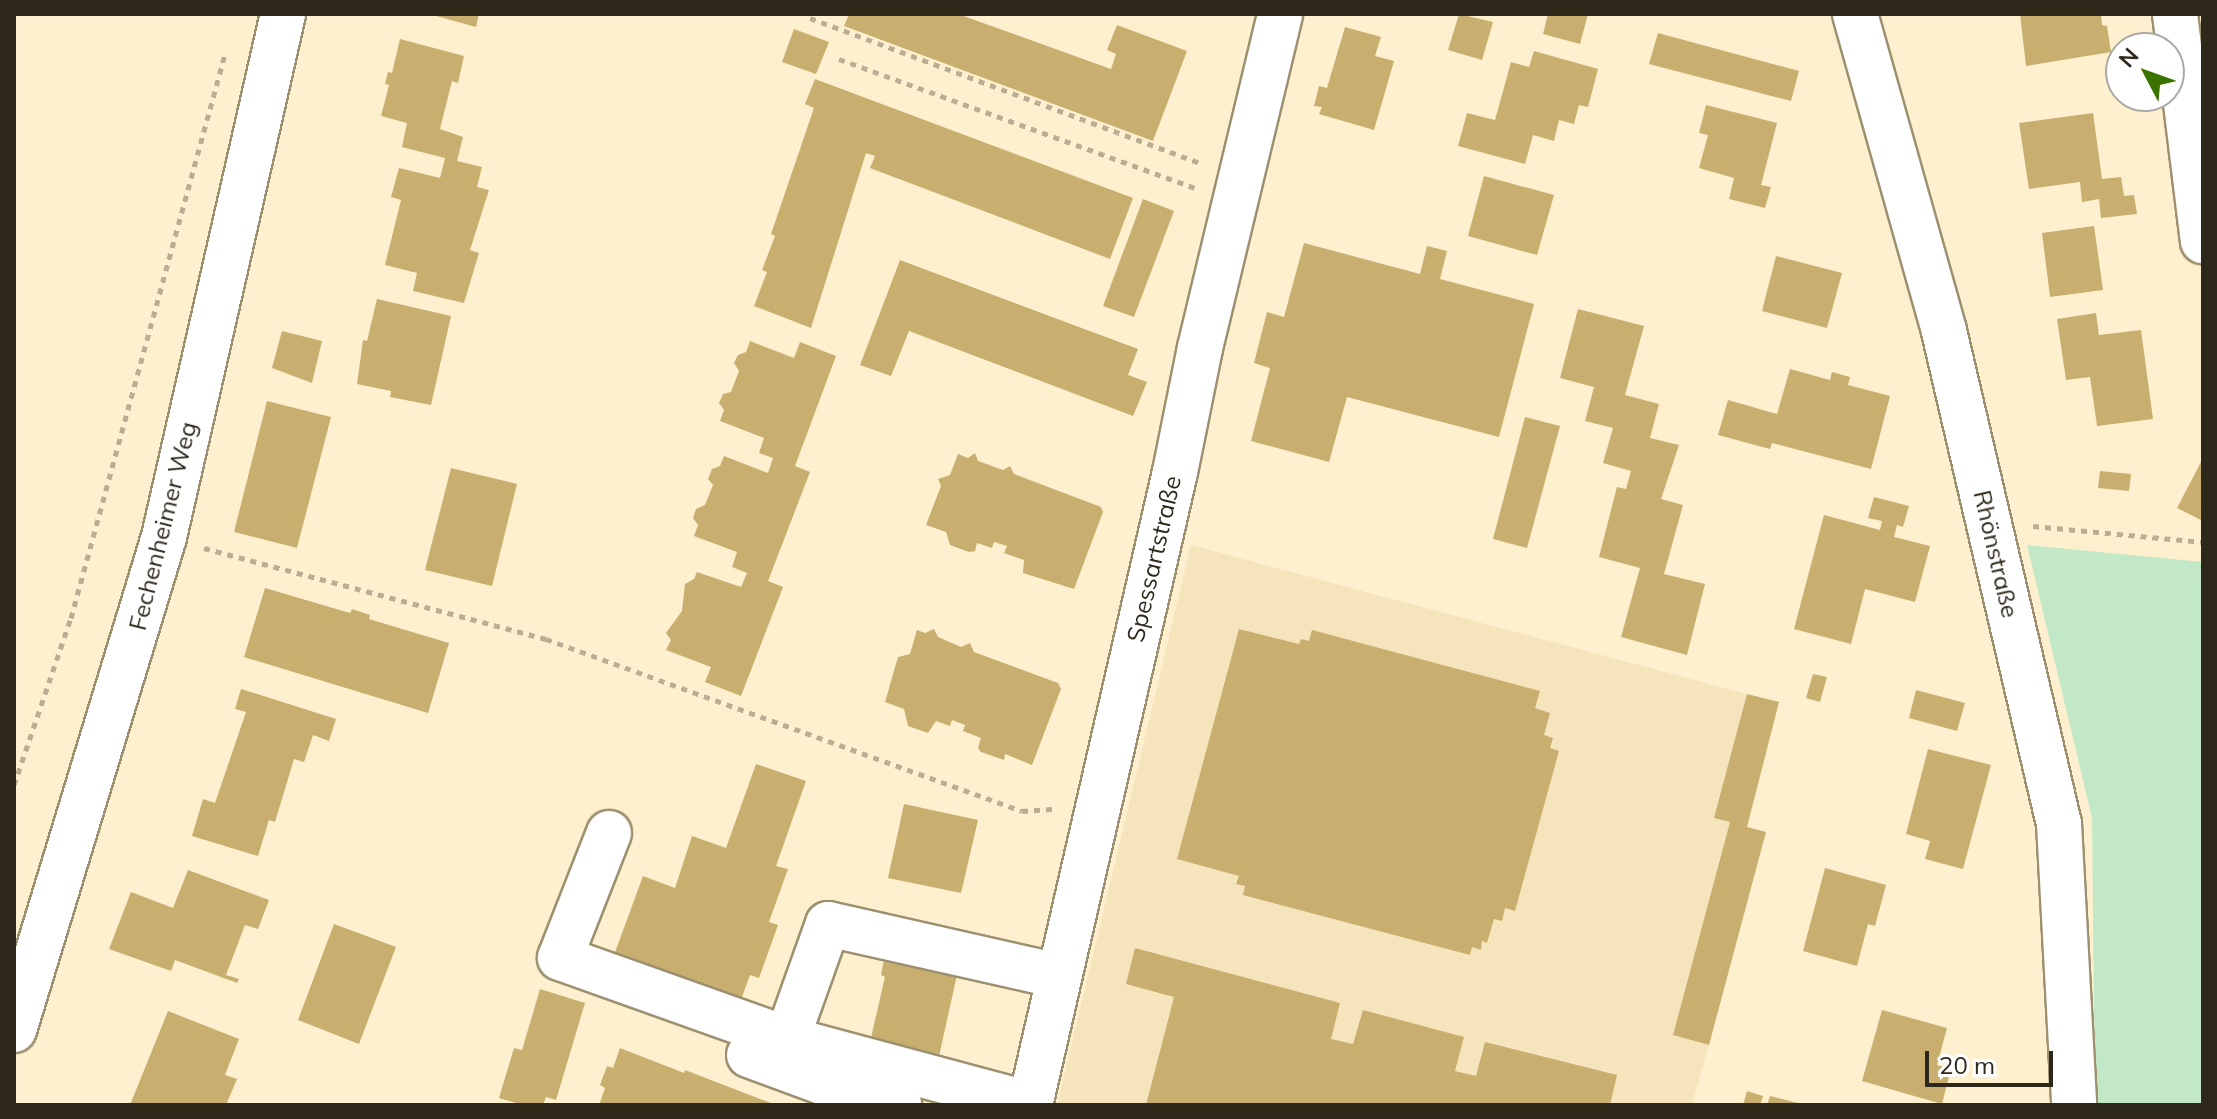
<!DOCTYPE html>
<meta charset="utf-8">
<style>
body{margin:0}
#map{position:relative;width:2217px;height:1119px;overflow:hidden;background:#fef0ce;font-family:Mulish,sans-serif}
div>[style]{position:absolute}
.built>*{inset:0;background:#f6e5bc}
.green>*{inset:0;background:#c3e8c8}
.building>*{inset:0;background:#c8af70}
.path>*{height:5px;margin-top:-2.5px;transform-origin:0;background:repeating-linear-gradient(90deg,#b9ae93 0 6px,transparent 0 12px)}
.roads{filter:drop-shadow(2px 0 #9d9070) drop-shadow(-2px 0 #9d9070) drop-shadow(0 2px #9d9070) drop-shadow(0 -2px #9d9070)}
.minor>*{height:44px;margin:-22px;padding:0 22px;transform-origin:22px;border-radius:22px;background:#fff}
span{translate:-50% -50%;white-space:nowrap;text-align:center;line-height:1.15;-webkit-text-stroke:6px #fff;paint-order:stroke}
.street-label{font-size:24px;color:#2e281b}
.frame{position:absolute;inset:0;border:16px solid #2e281b;pointer-events:none}
.north{position:absolute;left:2105px;top:32px;width:80px;height:80px;box-sizing:border-box;background:#fff;border:2px solid #aba9a4;border-radius:50%;rotate:311deg;font-size:22px;font-weight:700;line-height:32px;text-align:center;color:#2e281b}
.north::after{content:'';display:block;margin:auto;width:28px;height:36px;background:#3b7301;clip-path:polygon(50% 0,100% 100%,50% 72%,0 100%)}
.scale{position:absolute;left:1925px;top:1051px;width:128px;height:36px;box-sizing:border-box;border:4px solid #2e281b;border-top:0;padding-left:10px;font-size:24px;line-height:28px;white-space:nowrap;color:#2e281b;-webkit-text-stroke:6px #fff;paint-order:stroke}
</style>
<div id="map">
<div class="built">
<i style="clip-path:polygon(1191px 545px,1747px 694px,1715px 818px,1730px 822px,1673px 1035px,1709px 1045px,1692px 1105px,1057px 1105px)"></i>
</div>
<div class="green">
<i style="clip-path:polygon(2027px 545px,2203px 562px,2203px 1105px,2095px 1105px,2092px 818px)"></i>
</div>
<div class="building">
<i style="clip-path:polygon(429px 14px,479px 14px,476px 27px)"></i>
<i style="clip-path:polygon(849px 14px,958px 14px,1111px 69px,1116px 54px,1107px 50px,1117px 25px,1187px 51px,1153px 141px,844px 26px)"></i>
<i style="clip-path:polygon(1459px 14px,1493px 22px,1482px 60px,1448px 50px)"></i>
<i style="clip-path:polygon(1548px 14px,1588px 14px,1580px 44px,1543px 34px)"></i>
<i style="clip-path:polygon(2020px 14px,2101px 14px,2102px 25px,2107px 26px,2111px 52px,2026px 66px)"></i>
<i style="clip-path:polygon(1345px 27px,1381px 37px,1375px 56px,1394px 61px,1374px 130px,1319px 114px,1322px 107px,1314px 106px,1319px 86px,1327px 88px)"></i>
<i style="clip-path:polygon(794px 29px,829px 42px,816px 74px,782px 62px)"></i>
<i style="clip-path:polygon(1658px 33px,1799px 71px,1791px 101px,1649px 64px)"></i>
<i style="clip-path:polygon(400px 39px,464px 56px,458px 83px,452px 81px,440px 129px,463px 137px,457px 161px,482px 167px,477px 187px,489px 190px,470px 250px,479px 253px,464px 303px,413px 291px,417px 273px,385px 265px,401px 200px,391px 197px,399px 168px,440px 178px,445px 158px,402px 147px,407px 123px,381px 116px,389px 85px,385px 84px,388px 72px,392px 73px)"></i>
<i style="clip-path:polygon(1534px 51px,1598px 69px,1588px 107px,1579px 105px,1574px 124px,1559px 120px,1554px 141px,1533px 135px,1525px 164px,1458px 146px,1467px 113px,1495px 120px,1511px 62px,1529px 67px)"></i>
<i style="clip-path:polygon(815px 79px,1133px 198px,1110px 259px,870px 168px,875px 156px,866px 153px,811px 328px,754px 306px,767px 272px,762px 270px,775px 236px,771px 234px,814px 108px,805px 104px)"></i>
<i style="clip-path:polygon(1706px 105px,1777px 123px,1761px 185px,1771px 187px,1765px 208px,1729px 199px,1734px 178px,1699px 168px,1708px 135px,1699px 133px)"></i>
<i style="clip-path:polygon(2093px 113px,2102px 179px,2121px 177px,2124px 196px,2134px 195px,2137px 214px,2101px 218px,2099px 199px,2082px 202px,2080px 182px,2029px 189px,2019px 123px)"></i>
<i style="clip-path:polygon(1484px 176px,1554px 195px,1537px 255px,1468px 236px)"></i>
<i style="clip-path:polygon(1143px 199px,1174px 211px,1134px 317px,1103px 306px)"></i>
<i style="clip-path:polygon(2094px 226px,2103px 290px,2050px 297px,2042px 233px)"></i>
<i style="clip-path:polygon(1304px 243px,1420px 274px,1427px 246px,1447px 251px,1440px 279px,1534px 304px,1499px 437px,1347px 397px,1329px 462px,1251px 441px,1270px 368px,1254px 363px,1267px 312px,1284px 317px)"></i>
<i style="clip-path:polygon(1776px 256px,1842px 273px,1827px 328px,1762px 311px)"></i>
<i style="clip-path:polygon(900px 260px,1138px 349px,1128px 375px,1147px 382px,1133px 416px,909px 331px,891px 376px,860px 365px)"></i>
<i style="clip-path:polygon(377px 299px,451px 316px,431px 405px,390px 397px,391px 391px,357px 384px,363px 340px,367px 341px)"></i>
<i style="clip-path:polygon(1578px 309px,1644px 326px,1625px 395px,1659px 404px,1650px 438px,1679px 445px,1661px 499px,1683px 505px,1664px 574px,1705px 584px,1687px 655px,1621px 637px,1640px 568px,1599px 557px,1617px 487px,1626px 489px,1631px 471px,1603px 463px,1613px 428px,1585px 421px,1594px 387px,1560px 378px)"></i>
<i style="clip-path:polygon(2096px 313px,2099px 335px,2141px 330px,2153px 419px,2097px 426px,2090px 377px,2066px 380px,2057px 319px)"></i>
<i style="clip-path:polygon(282px 331px,322px 341px,312px 383px,272px 368px)"></i>
<i style="clip-path:polygon(750px 341px,794px 358px,800px 342px,836px 356px,795px 466px,810px 472px,768px 581px,783px 587px,741px 696px,705px 682px,711px 667px,666px 650px,671px 640px,666px 633px,682px 611px,685px 584px,694px 579px,697px 572px,741px 587px,747px 573px,732px 567px,737px 552px,694px 536px,698px 525px,693px 518px,696px 509px,705px 505px,713px 485px,708px 479px,712px 469px,720px 466px,724px 456px,768px 473px,773px 458px,759px 453px,764px 438px,720px 421px,724px 410px,719px 403px,723px 394px,731px 392px,739px 371px,734px 363px,738px 355px,746px 352px)"></i>
<i style="clip-path:polygon(1790px 369px,1830px 380px,1832px 372px,1850px 377px,1848px 385px,1890px 396px,1871px 469px,1772px 443px,1770px 449px,1718px 435px,1728px 400px,1777px 414px)"></i>
<i style="clip-path:polygon(267px 401px,331px 417px,297px 548px,234px 532px)"></i>
<i style="clip-path:polygon(1525px 417px,1560px 426px,1527px 548px,1493px 539px)"></i>
<i style="clip-path:polygon(975px 453px,978px 461px,1003px 470px,1010px 466px,1014px 474px,1101px 507px,1103px 512px,1074px 589px,1023px 573px,1024px 560px,1004px 553px,1007px 546px,994px 542px,992px 548px,977px 543px,975px 551px,969px 552px,950px 545px,946px 532px,926px 525px,941px 486px,938px 479px,950px 475px,958px 454px,968px 458px)"></i>
<i style="clip-path:polygon(2203px 458px,2203px 521px,2177px 508px)"></i>
<i style="clip-path:polygon(451px 468px,517px 484px,492px 586px,425px 570px)"></i>
<i style="clip-path:polygon(2100px 471px,2131px 474px,2129px 491px,2098px 488px)"></i>
<i style="clip-path:polygon(1874px 497px,1909px 506px,1903px 527px,1897px 525px,1894px 537px,1930px 546px,1915px 602px,1865px 589px,1851px 644px,1794px 629px,1824px 515px,1880px 530px,1882px 521px,1868px 518px)"></i>
<i style="clip-path:polygon(265px 588px,350px 613px,352px 609px,370px 615px,369px 619px,449px 643px,428px 713px,244px 657px)"></i>
<i style="clip-path:polygon(934px 629px,938px 637px,961px 647px,970px 643px,974px 652px,1058px 683px,1061px 689px,1032px 765px,1005px 754px,1004px 760px,981px 752px,978px 748px,981px 738px,963px 731px,965px 725px,952px 720px,950px 726px,936px 721px,928px 733px,908px 726px,904px 709px,885px 702px,898px 657px,910px 654px,917px 630px,925px 633px)"></i>
<i style="clip-path:polygon(1239px 629px,1299px 644px,1301px 639px,1309px 641px,1312px 630px,1540px 691px,1535px 708px,1550px 713px,1544px 735px,1553px 738px,1550px 748px,1559px 751px,1515px 911px,1505px 908px,1502px 921px,1494px 919px,1487px 943px,1482px 941px,1481px 950px,1472px 947px,1470px 955px,1243px 895px,1245px 886px,1236px 884px,1239px 876px,1177px 859px)"></i>
<i style="clip-path:polygon(1813px 674px,1827px 677px,1820px 702px,1806px 698px)"></i>
<i style="clip-path:polygon(241px 689px,336px 719px,329px 741px,313px 735px,304px 762px,294px 759px,275px 822px,269px 820px,258px 856px,192px 836px,203px 799px,215px 803px,246px 712px,235px 709px)"></i>
<i style="clip-path:polygon(1916px 690px,1965px 703px,1957px 731px,1909px 718px)"></i>
<i style="clip-path:polygon(1747px 694px,1779px 702px,1747px 827px,1766px 832px,1709px 1045px,1673px 1035px,1730px 822px,1714px 818px)"></i>
<i style="clip-path:polygon(1928px 749px,1991px 765px,1963px 869px,1925px 859px,1930px 841px,1906px 834px)"></i>
<i style="clip-path:polygon(756px 764px,806px 781px,776px 866px,788px 869px,769px 922px,778px 925px,759px 978px,750px 975px,737px 1011px,610px 966px,643px 876px,675px 888px,692px 836px,726px 848px)"></i>
<i style="clip-path:polygon(904px 804px,978px 820px,961px 893px,888px 878px)"></i>
<i style="clip-path:polygon(1825px 868px,1886px 885px,1875px 926px,1868px 924px,1857px 966px,1803px 951px)"></i>
<i style="clip-path:polygon(188px 870px,269px 900px,258px 929px,245px 925px,226px 975px,239px 979px,237px 983px,175px 960px,171px 971px,109px 949px,131px 892px,173px 908px)"></i>
<i style="clip-path:polygon(334px 924px,396px 947px,359px 1044px,298px 1020px)"></i>
<i style="clip-path:polygon(1135px 948px,1340px 1003px,1331px 1039px,1353px 1044px,1363px 1010px,1464px 1037px,1455px 1071px,1476px 1076px,1485px 1042px,1617px 1075px,1610px 1105px,1146px 1105px,1174px 997px,1126px 984px)"></i>
<i style="clip-path:polygon(885px 955px,957px 975px,938px 1061px,870px 1042px,885px 977px,881px 975px)"></i>
<i style="clip-path:polygon(540px 989px,585px 1003px,556px 1100px,546px 1097px,543px 1105px,523px 1105px,499px 1098px,514px 1048px,522px 1050px)"></i>
<i style="clip-path:polygon(1882px 1010px,1947px 1028px,1937px 1065px,1951px 1069px,1942px 1104px,1862px 1081px)"></i>
<i style="clip-path:polygon(168px 1011px,239px 1039px,225px 1075px,237px 1079px,226px 1105px,130px 1105px)"></i>
<i style="clip-path:polygon(620px 1048px,684px 1073px,685px 1070px,776px 1105px,599px 1105px,605px 1088px,600px 1085px,607px 1066px,613px 1068px)"></i>
<i style="clip-path:polygon(1747px 1091px,1763px 1096px,1760px 1105px,1743px 1105px)"></i>
<i style="clip-path:polygon(1770px 1096px,1802px 1104px,1802px 1105px,1767px 1105px)"></i>
</div>
<div class="path">
<i style="left:810px;top:18px;width:415px;rotate:20.4deg"></i>
<i style="left:839px;top:59px;width:380px;rotate:19.9deg"></i>
<i style="left:2033px;top:526px;width:171px;rotate:5.4deg"></i>
<i style="left:204px;top:548px;width:354px;rotate:14.9deg"></i>
<i style="left:546px;top:639px;width:506px;rotate:19.87deg"></i>
<i style="left:1022px;top:811px;width:30px;rotate:-4deg"></i>
<i style="left:14px;top:785px;width:176px;rotate:-71.2deg"></i>
<i style="left:71px;top:618px;width:585px;rotate:-74.73deg"></i>
</div>
<div class="roads">
<div class="minor">
<i style="left:1855px;top:14px;width:329px;rotate:74.3deg"></i>
<i style="left:1944px;top:331px;width:506px;rotate:76.87deg"></i>
<i style="left:2059px;top:824px;width:281px;rotate:86.9deg"></i>
<i style="left:2175px;top:14px;width:229px;rotate:83deg"></i>
<i style="left:609px;top:833px;width:134px;rotate:111.4deg"></i>
<i style="left:560px;top:958px;width:241px;rotate:19.6deg"></i>
<i style="left:14px;top:1030px;width:515px;rotate:-73.08deg"></i>
<i style="left:164px;top:537px;width:536px;rotate:-77.18deg"></i>
<i style="left:749px;top:1055px;width:107px;rotate:20.3deg"></i>
<i style="left:849px;top:1092px;width:52px;rotate:14.6deg"></i>
<i style="left:1030px;top:1104px;width:252px;rotate:-165deg"></i>
<i style="left:787px;top:1039px;width:122px;rotate:-70.4deg"></i>
<i style="left:828px;top:924px;width:237px;rotate:12.7deg"></i>
<i style="left:1030px;top:1105px;width:649px;rotate:-77.1deg"></i>
<i style="left:1175px;top:472px;width:126px;rotate:-78.6deg"></i>
<i style="left:1200px;top:348px;width:343px;rotate:-76.5deg"></i>
</div>
</div>
<div class="street-label">
<span style="left:163px;top:526px;rotate:-76deg">Fechenheimer Weg</span>
<span style="left:1996px;top:554px;rotate:77deg">Rhönstraße</span>
<span style="left:1154px;top:559px;rotate:-77deg">Spessartstraße</span>
</div>
<div class="frame"></div>
<div class="north">N</div>
<div class="scale">20 m</div>
</div>
